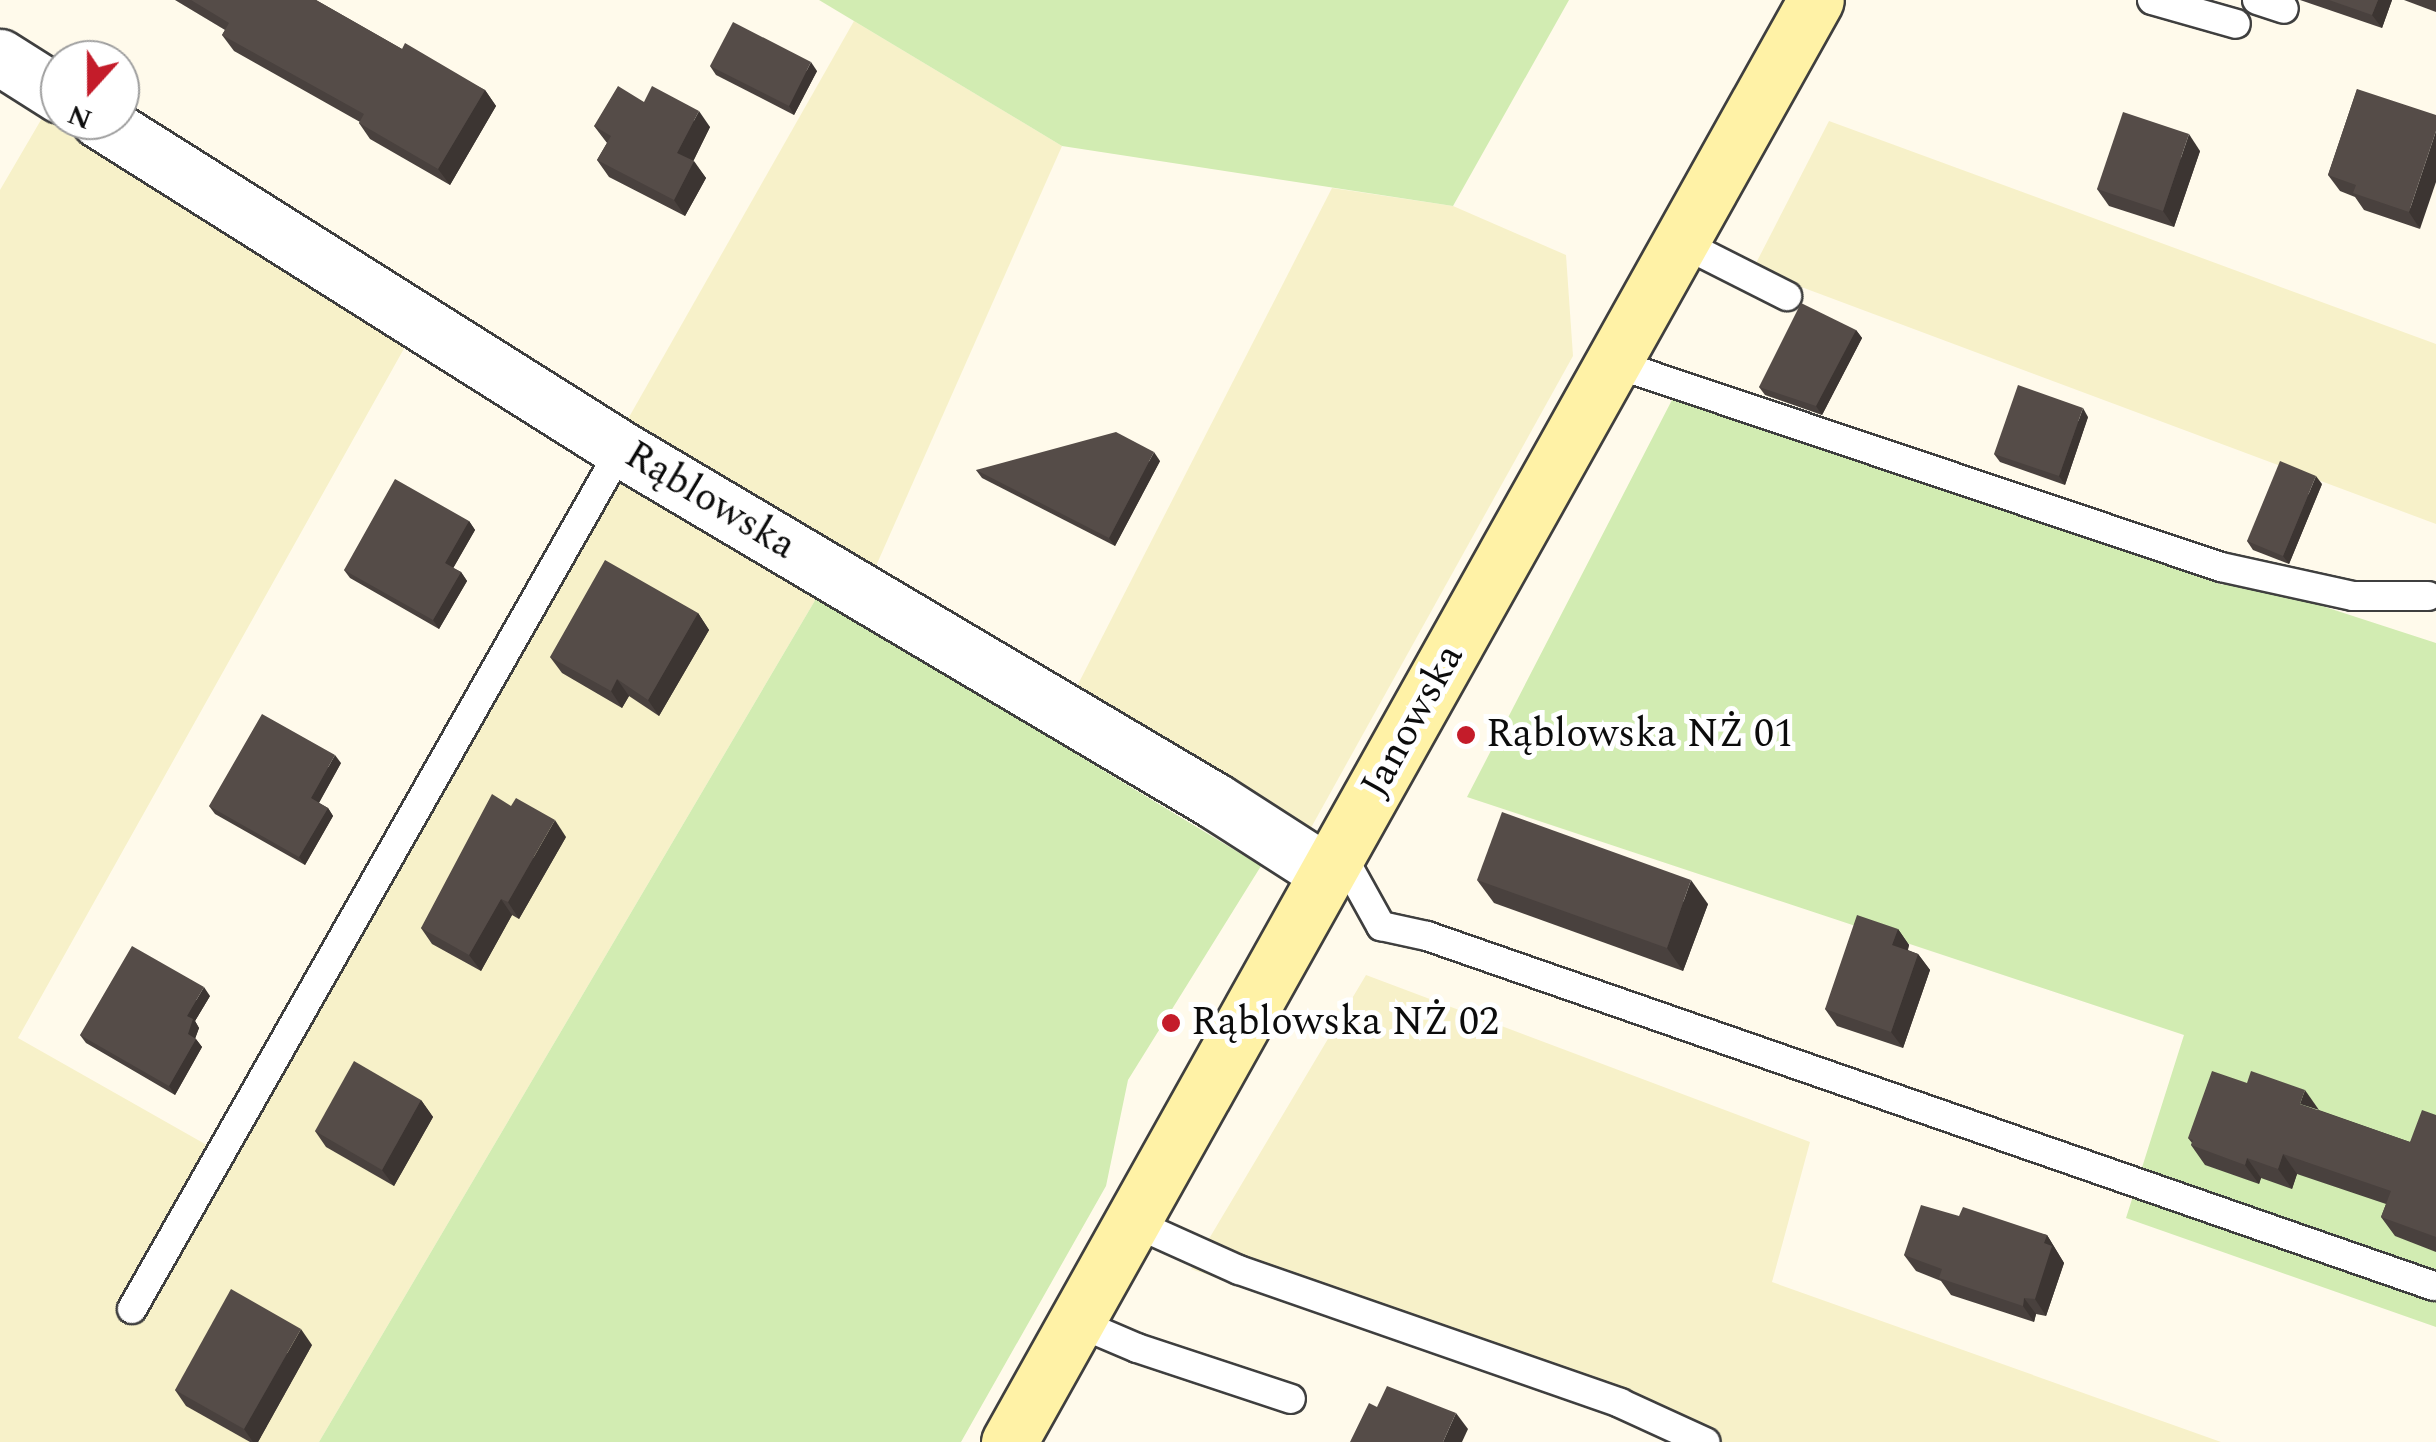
<!DOCTYPE html>
<meta charset="utf-8">
<style>
body{margin:0}
#map{position:relative;width:2436px;height:1442px;overflow:hidden;background:#fffaeb;font-family:Spectral,serif}
div>[style]{position:absolute}
.farmland>*{inset:0;background:#f7f1c9}
.green>*{inset:0;background:#d2ecb2}
.roads{filter:drop-shadow(2px 0 #3f3f3f) drop-shadow(-2px 0 #3f3f3f) drop-shadow(0 2px #3f3f3f) drop-shadow(0 -2px #3f3f3f)}
.lane>*{height:28px;margin:-14px;padding:0 14px;transform-origin:14px;border-radius:14px;background:#fff}
.street>*{height:55px;margin:-27.5px;padding:0 27.5px;transform-origin:27.5px;border-radius:27.5px;background:#fff}
.secondary>*{height:55px;margin:-27.5px;padding:0 27.5px;transform-origin:27.5px;border-radius:27.5px;background:#fff2a6}
.wall>*{inset:0;background:#49413e}
.shaded-wall>*{inset:0;background:#3c3532}
.building>*{inset:0;background:#554c48}
.dots>*{width:28px;height:28px;translate:-50% -50%;box-sizing:border-box;border:5px solid #fff;border-radius:50%}
span{translate:-50% -50%;white-space:nowrap;text-align:center;line-height:1.15;-webkit-text-stroke:10px #fff;paint-order:stroke}
.street-label{font-size:40px;color:#0c0c0c}
.poi-label{font-size:40px;color:#0c0c0c}
.left{translate:0 -50%;text-align:left}
.north{position:absolute;left:40px;top:40px;width:100px;height:100px;box-sizing:border-box;background:#fff;border:2px solid #9e9e9e;border-radius:50%;rotate:201deg;font-size:28px;font-weight:700;line-height:40px;text-align:center;color:#0c0c0c}
.north::after{content:'';display:block;margin:auto;width:35px;height:45px;background:#c41c2a;clip-path:polygon(50% 0,100% 100%,50% 72%,0 100%)}
</style>
<div id="map">
<div class="farmland">
<i style="clip-path:polygon(854px 21px,1062px 146px,868px 584px,620px 433px)"></i>
<i style="clip-path:polygon(45px 113px,406px 345px,18px 1038px,235px 1161px,621px 473px,817px 597px,319px 1442px,0 1442px,0 190px)"></i>
<i style="clip-path:polygon(1829px 121px,2436px 344px,2436px 524px,1753px 269px)"></i>
<i style="clip-path:polygon(1332px 188px,1453px 206px,1566px 255px,1573px 356px,1307px 835px,1072px 696px)"></i>
<i style="clip-path:polygon(1366px 975px,1810px 1142px,1772px 1282px,2221px 1442px,1700px 1442px,1191px 1269px)"></i>
</div>
<div class="green">
<i style="clip-path:polygon(819px 0,1569px 0,1453px 206px,1062px 146px)"></i>
<i style="clip-path:polygon(1673px 398px,2223px 585px,2227px 575px,2436px 643px,2436px 1327px,2126px 1218px,2184px 1035px,1467px 797px)"></i>
<i style="clip-path:polygon(817px 597px,1261px 866px,1128px 1080px,1106px 1186px,961px 1442px,319px 1442px)"></i>
</div>
<div class="roads">
<div class="lane">
<i style="left:2152px;top:0;width:87px;rotate:15.9deg"></i>
<i style="left:2257px;top:0;width:28px;rotate:18deg"></i>
<i style="left:1680px;top:242px;width:120px;rotate:26.8deg"></i>
<i style="left:1613px;top:363px;width:641px;rotate:18.55deg"></i>
<i style="left:2221px;top:567px;width:135px;rotate:12.4deg"></i>
<i style="left:2353px;top:596px;width:75px"></i>
<i style="left:1340px;top:852px;width:85px;rotate:61deg"></i>
<i style="left:1381px;top:926px;width:47px;rotate:12.3deg"></i>
<i style="left:1427px;top:936px;width:1066px;rotate:19.17deg"></i>
<i style="left:1132px;top:1222px;width:117px;rotate:24.2deg"></i>
<i style="left:1239px;top:1270px;width:404px;rotate:19.2deg"></i>
<i style="left:1620px;top:1403px;width:94px;rotate:24.6deg"></i>
<i style="left:132px;top:1309px;width:989px;rotate:-60.38deg"></i>
<i style="left:1076px;top:1322px;width:66px;rotate:23.1deg"></i>
<i style="left:1137px;top:1348px;width:162px;rotate:18.3deg"></i>
</div>
<div class="street">
<i style="left:0;top:57px;width:71px;rotate:32.3deg"></i>
<i style="left:99px;top:120px;width:617px;rotate:32.22deg"></i>
<i style="left:621px;top:449px;width:690px;rotate:30.65deg"></i>
<i style="left:1215px;top:801px;width:133px;rotate:32.7deg"></i>
</div>
<div class="secondary">
<i style="left:1009px;top:1442px;width:1652px;rotate:-60.77deg"></i>
</div>
</div>
<div class="wall">
<i style="clip-path:polygon(175px 0,316px 0,402px 49px,485px 90px,496px 106px,450px 185px,370px 139px,359px 123px,360px 122px,234px 51px,222px 35px,225px 30px)"></i>
<i style="clip-path:polygon(2300px 0,2392px 0,2382px 28px)"></i>
<i style="clip-path:polygon(2404px 0,2436px 0,2436px 12px)"></i>
<i style="clip-path:polygon(710px 66px,817px 71px,794px 115px,716px 75px)"></i>
<i style="clip-path:polygon(2357px 89px,2420px 229px,2364px 210px,2355px 197px,2340px 191px,2328px 175px)"></i>
<i style="clip-path:polygon(644px 102px,710px 127px,693px 161px,706px 178px,685px 216px,609px 177px,597px 160px,607px 143px,594px 126px)"></i>
<i style="clip-path:polygon(2200px 151px,2174px 227px,2109px 206px,2097px 189px)"></i>
<i style="clip-path:polygon(1856px 330px,1862px 338px,1822px 415px,1765px 395px,1759px 387px)"></i>
<i style="clip-path:polygon(2088px 417px,2065px 485px,2000px 462px,1994px 454px)"></i>
<i style="clip-path:polygon(1160px 461px,1115px 546px,982px 478px,976px 470px)"></i>
<i style="clip-path:polygon(2322px 484px,2289px 564px,2253px 550px,2247px 541px)"></i>
<i style="clip-path:polygon(469px 521px,475px 530px,453px 568px,461px 572px,467px 581px,439px 629px,350px 578px,344px 570px)"></i>
<i style="clip-path:polygon(698px 613px,709px 630px,659px 716px,629px 696px,622px 708px,562px 673px,550px 657px)"></i>
<i style="clip-path:polygon(341px 763px,319px 803px,328px 808px,333px 816px,305px 865px,215px 814px,209px 806px)"></i>
<i style="clip-path:polygon(566px 837px,519px 919px,512px 915px,481px 971px,432px 944px,421px 928px)"></i>
<i style="clip-path:polygon(1477px 880px,1708px 904px,1683px 971px,1494px 903px)"></i>
<i style="clip-path:polygon(1898px 929px,1909px 945px,1908px 950px,1918px 954px,1930px 970px,1903px 1048px,1837px 1026px,1825px 1009px)"></i>
<i style="clip-path:polygon(210px 996px,195px 1021px,199px 1028px,195px 1038px,202px 1047px,175px 1095px,86px 1043px,80px 1035px)"></i>
<i style="clip-path:polygon(421px 1100px,433px 1117px,394px 1186px,326px 1147px,315px 1131px)"></i>
<i style="clip-path:polygon(2319px 1110px,2410px 1142px,2436px 1115px,2436px 1252px,2395px 1236px,2381px 1217px,2386px 1204px,2297px 1174px,2292px 1189px,2261px 1178px,2259px 1184px,2205px 1165px,2191px 1145px,2192px 1143px,2188px 1138px)"></i>
<i style="clip-path:polygon(1959px 1216px,2047px 1235px,2064px 1263px,2046px 1316px,2036px 1314px,2034px 1322px,1951px 1295px,1941px 1281px,1916px 1271px,1904px 1255px)"></i>
<i style="clip-path:polygon(312px 1345px,258px 1442px,250px 1442px,186px 1406px,175px 1390px)"></i>
</div>
<div class="shaded-wall">
<i style="clip-path:polygon(2378px 0,2392px 0,2382px 28px,2372px 15px)"></i>
<i style="clip-path:polygon(811px 62px,817px 71px,794px 115px,789px 106px)"></i>
<i style="clip-path:polygon(485px 90px,496px 106px,450px 185px,438px 169px)"></i>
<i style="clip-path:polygon(699px 111px,710px 127px,689px 170px,677px 153px)"></i>
<i style="clip-path:polygon(2436px 131px,2436px 182px,2420px 229px,2409px 212px)"></i>
<i style="clip-path:polygon(2189px 134px,2200px 151px,2174px 227px,2163px 211px)"></i>
<i style="clip-path:polygon(694px 161px,706px 178px,685px 216px,674px 200px)"></i>
<i style="clip-path:polygon(1856px 330px,1862px 338px,1822px 415px,1816px 406px)"></i>
<i style="clip-path:polygon(2083px 408px,2088px 417px,2065px 485px,2059px 476px)"></i>
<i style="clip-path:polygon(1154px 452px,1160px 461px,1115px 546px,1109px 538px)"></i>
<i style="clip-path:polygon(2316px 476px,2322px 484px,2289px 564px,2283px 556px)"></i>
<i style="clip-path:polygon(469px 521px,475px 530px,451px 572px,445px 563px)"></i>
<i style="clip-path:polygon(461px 572px,467px 581px,439px 629px,433px 620px)"></i>
<i style="clip-path:polygon(698px 613px,709px 630px,659px 716px,648px 700px)"></i>
<i style="clip-path:polygon(617px 679px,629px 696px,622px 708px,611px 691px)"></i>
<i style="clip-path:polygon(335px 755px,341px 763px,317px 806px,311px 798px)"></i>
<i style="clip-path:polygon(328px 808px,333px 816px,305px 865px,299px 857px)"></i>
<i style="clip-path:polygon(555px 820px,566px 837px,519px 919px,508px 902px)"></i>
<i style="clip-path:polygon(1691px 880px,1708px 904px,1683px 971px,1667px 948px)"></i>
<i style="clip-path:polygon(501px 899px,512px 915px,481px 971px,469px 955px)"></i>
<i style="clip-path:polygon(1898px 929px,1909px 945px,1904px 961px,1892px 945px)"></i>
<i style="clip-path:polygon(1918px 954px,1930px 970px,1903px 1048px,1891px 1032px)"></i>
<i style="clip-path:polygon(204px 987px,210px 996px,195px 1021px,199px 1028px,194px 1042px,188px 1034px,187px 1016px)"></i>
<i style="clip-path:polygon(196px 1039px,202px 1047px,175px 1095px,169px 1086px)"></i>
<i style="clip-path:polygon(2305px 1090px,2319px 1110px,2300px 1104px)"></i>
<i style="clip-path:polygon(421px 1100px,433px 1117px,394px 1186px,382px 1170px)"></i>
<i style="clip-path:polygon(2283px 1154px,2297px 1174px,2292px 1189px,2278px 1169px)"></i>
<i style="clip-path:polygon(2247px 1158px,2261px 1178px,2259px 1184px,2245px 1165px)"></i>
<i style="clip-path:polygon(2047px 1235px,2064px 1263px,2046px 1316px,2035px 1299px,2044px 1243px)"></i>
<i style="clip-path:polygon(2024px 1298px,2036px 1314px,2034px 1322px,2023px 1306px)"></i>
<i style="clip-path:polygon(301px 1329px,312px 1345px,258px 1442px,253px 1442px,244px 1429px)"></i>
<i style="clip-path:polygon(1456px 1413px,1468px 1429px,1462px 1442px,1443px 1442px)"></i>
</div>
<div class="building">
<i style="clip-path:polygon(191px 0,316px 0,402px 49px,405px 43px,485px 90px,438px 169px,359px 123px,364px 114px,222px 35px,229px 23px)"></i>
<i style="clip-path:polygon(2329px 0,2378px 0,2372px 15px)"></i>
<i style="clip-path:polygon(733px 22px,811px 62px,789px 106px,710px 66px)"></i>
<i style="clip-path:polygon(618px 86px,644px 102px,652px 86px,699px 111px,677px 153px,694px 161px,674px 200px,597px 160px,611px 136px,594px 126px)"></i>
<i style="clip-path:polygon(2357px 89px,2436px 115px,2436px 131px,2409px 212px,2353px 193px,2356px 185px,2328px 175px)"></i>
<i style="clip-path:polygon(2123px 112px,2189px 134px,2163px 211px,2097px 189px)"></i>
<i style="clip-path:polygon(1801px 303px,1856px 330px,1816px 406px,1759px 387px)"></i>
<i style="clip-path:polygon(2018px 385px,2083px 408px,2059px 476px,1994px 454px)"></i>
<i style="clip-path:polygon(1116px 432px,1154px 452px,1109px 538px,976px 470px)"></i>
<i style="clip-path:polygon(2280px 461px,2316px 476px,2283px 556px,2247px 541px)"></i>
<i style="clip-path:polygon(395px 479px,469px 521px,445px 563px,461px 572px,433px 620px,344px 570px)"></i>
<i style="clip-path:polygon(605px 560px,698px 613px,648px 700px,617px 679px,611px 691px,550px 657px)"></i>
<i style="clip-path:polygon(262px 714px,335px 755px,311px 798px,328px 808px,299px 857px,209px 806px)"></i>
<i style="clip-path:polygon(492px 794px,511px 806px,516px 798px,555px 820px,508px 902px,501px 899px,469px 955px,421px 928px)"></i>
<i style="clip-path:polygon(1502px 812px,1691px 880px,1667px 948px,1477px 880px)"></i>
<i style="clip-path:polygon(1857px 915px,1898px 929px,1892px 945px,1918px 954px,1891px 1032px,1825px 1009px)"></i>
<i style="clip-path:polygon(132px 946px,204px 987px,187px 1016px,193px 1019px,188px 1034px,196px 1039px,169px 1086px,80px 1035px)"></i>
<i style="clip-path:polygon(354px 1061px,421px 1100px,382px 1170px,315px 1131px)"></i>
<i style="clip-path:polygon(2212px 1071px,2247px 1083px,2251px 1071px,2305px 1090px,2300px 1104px,2410px 1142px,2422px 1110px,2436px 1115px,2436px 1237px,2381px 1217px,2391px 1191px,2283px 1154px,2278px 1169px,2247px 1158px,2245px 1165px,2191px 1145px,2193px 1140px,2188px 1138px)"></i>
<i style="clip-path:polygon(1921px 1205px,1959px 1216px,1963px 1207px,2047px 1235px,2044px 1243px,2052px 1246px,2035px 1299px,2024px 1298px,2023px 1306px,1939px 1278px,1942px 1269px,1904px 1255px)"></i>
<i style="clip-path:polygon(231px 1289px,301px 1329px,244px 1429px,175px 1390px)"></i>
<i style="clip-path:polygon(1387px 1386px,1456px 1413px,1443px 1442px,1350px 1442px,1369px 1403px,1377px 1407px)"></i>
</div>
<div class="dots">
<i style="left:1466px;top:735px;background:#c41c2a"></i>
<i style="left:1171px;top:1023px;background:#c41c2a"></i>
</div>
<div class="street-label">
<span style="left:710px;top:501px;rotate:31deg">Rąblowska</span>
<span style="left:1413px;top:721px;rotate:-61deg">Janowska</span>
</div>
<div class="poi-label">
<span class="left" style="left:1486px;top:735px">Rąblowska NŻ 01</span>
<span class="left" style="left:1191px;top:1023px">Rąblowska NŻ 02</span>
</div>
<div class="north">N</div>
</div>
